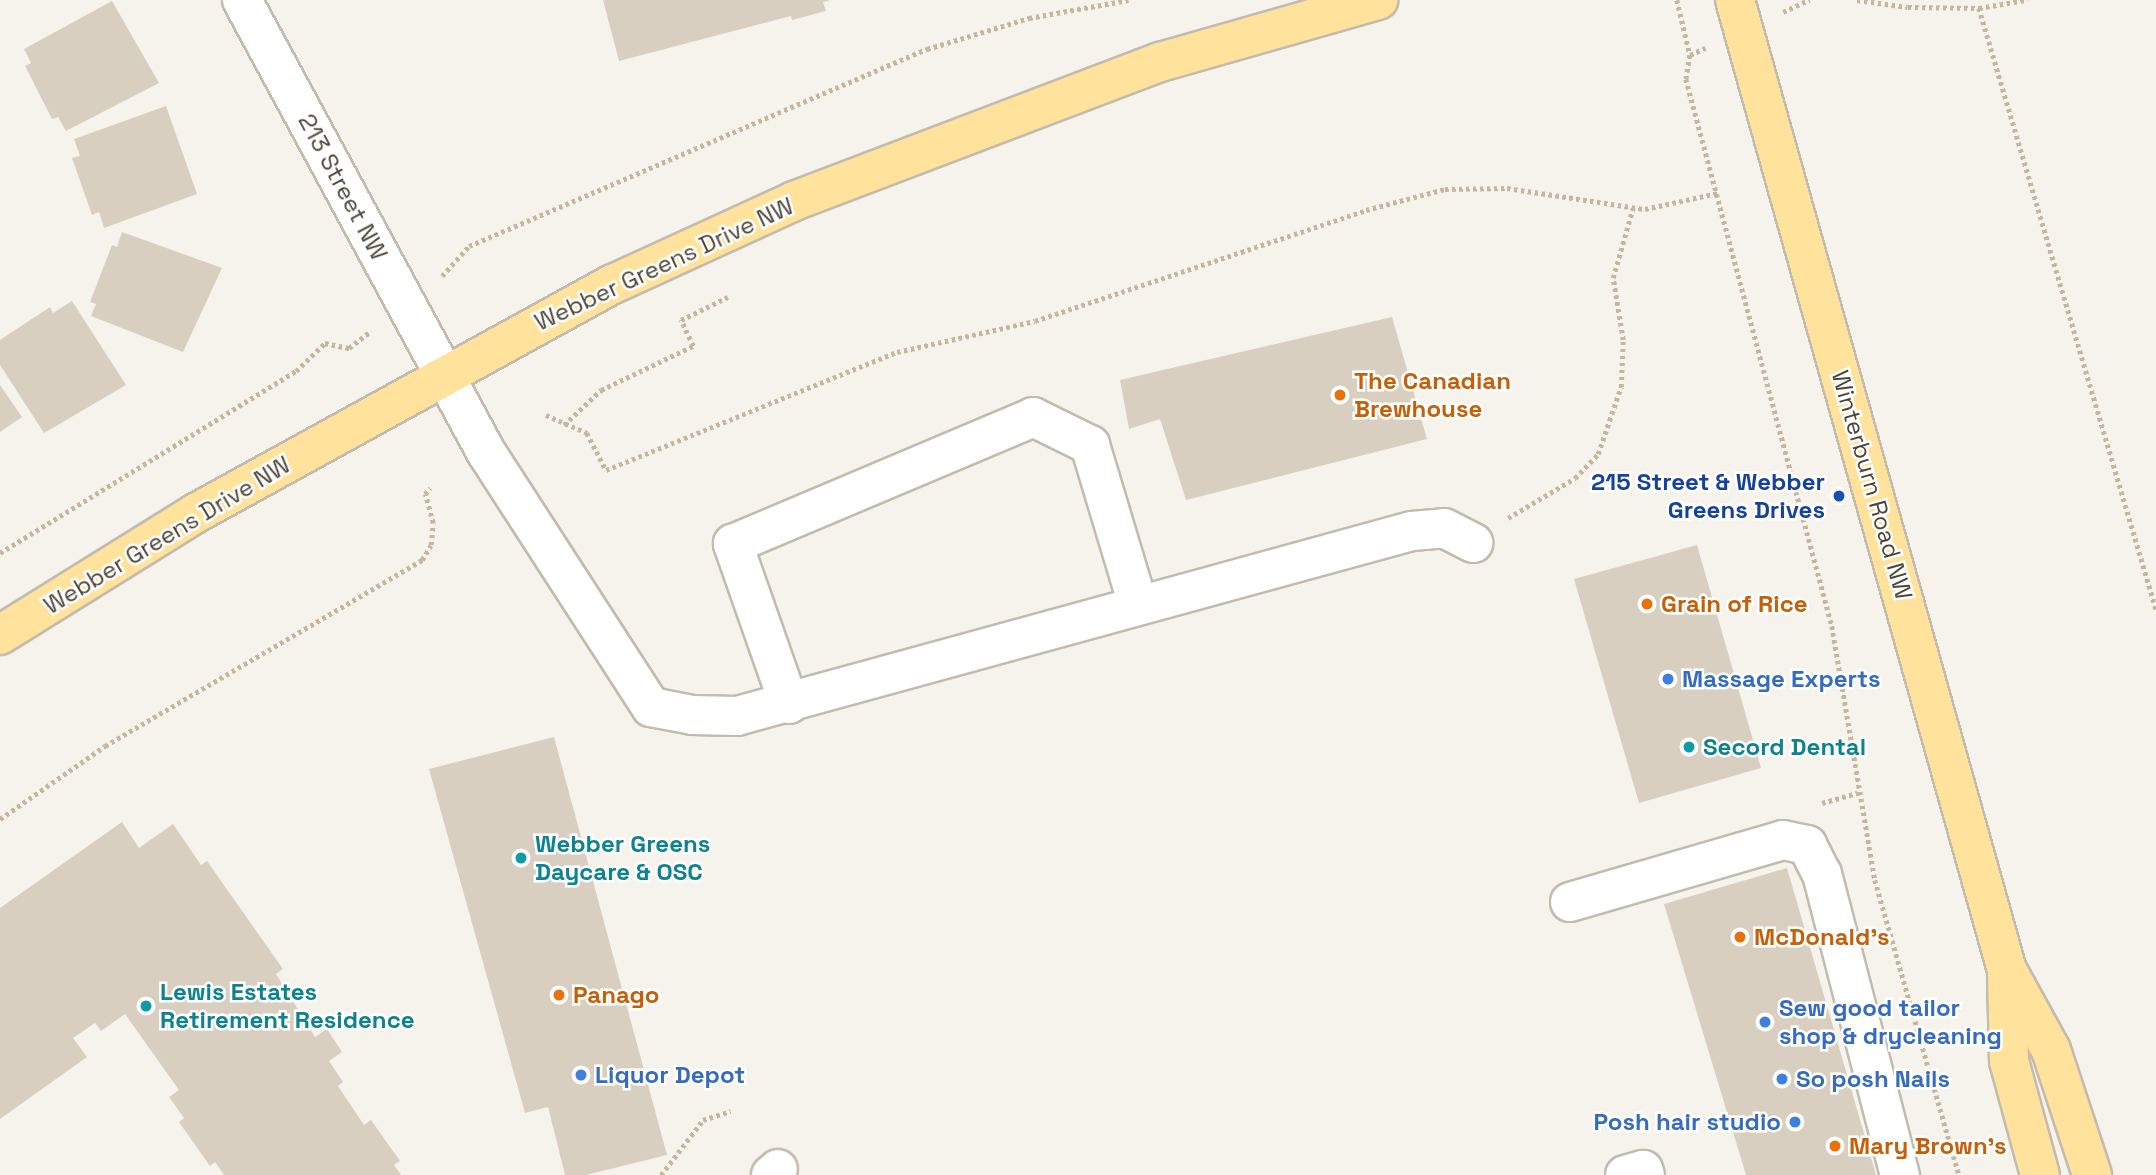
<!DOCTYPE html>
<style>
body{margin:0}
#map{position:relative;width:2156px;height:1175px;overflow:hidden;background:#f6f3ec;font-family:"Space Grotesk",sans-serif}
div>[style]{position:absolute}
.building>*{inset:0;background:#d8cfc1}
.path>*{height:4.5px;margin-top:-2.25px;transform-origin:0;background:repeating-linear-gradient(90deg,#c4b79f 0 3.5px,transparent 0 7px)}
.roads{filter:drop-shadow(2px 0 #c2bbae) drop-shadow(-2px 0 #c2bbae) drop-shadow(0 2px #c2bbae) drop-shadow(0 -2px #c2bbae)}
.minor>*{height:38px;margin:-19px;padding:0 19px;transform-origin:19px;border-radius:19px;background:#fff}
.major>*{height:38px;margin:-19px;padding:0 19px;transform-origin:19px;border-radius:19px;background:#ffe39c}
.dots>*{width:19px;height:19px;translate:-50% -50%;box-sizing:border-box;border:4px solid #fff;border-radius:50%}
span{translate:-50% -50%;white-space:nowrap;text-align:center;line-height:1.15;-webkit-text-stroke:5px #fff;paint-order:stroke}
.street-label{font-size:24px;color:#4b4439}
.food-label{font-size:24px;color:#c56008;font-weight:700}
.left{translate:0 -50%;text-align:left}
.transit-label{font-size:24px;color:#164399;font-weight:700}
.right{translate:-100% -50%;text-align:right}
.shop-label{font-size:24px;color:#366cbe;font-weight:700}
.culture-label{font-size:24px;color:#0d838f;font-weight:700}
</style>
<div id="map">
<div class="building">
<i style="clip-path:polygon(603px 0,828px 0,829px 1px,823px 2px,826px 11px,792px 20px,791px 16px,619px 61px)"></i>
<i style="clip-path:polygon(112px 1px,159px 83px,66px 131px,58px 117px,52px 119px,25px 66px,31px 63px,24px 49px)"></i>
<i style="clip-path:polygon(166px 106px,197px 194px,104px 228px,99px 212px,92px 215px,72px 158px,80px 156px,74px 139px)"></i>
<i style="clip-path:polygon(122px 232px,222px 268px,183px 352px,91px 316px,96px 304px,90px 302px,112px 245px,117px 247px)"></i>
<i style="clip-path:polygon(72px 301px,126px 385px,44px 433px,0 365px,0 340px,50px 307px,53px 313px)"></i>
<i style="clip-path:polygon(1392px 317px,1427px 439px,1186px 500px,1160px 419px,1129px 429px,1120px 380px)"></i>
<i style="clip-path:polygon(0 385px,22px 417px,0 432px)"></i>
<i style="clip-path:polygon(1697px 545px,1761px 768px,1639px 803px,1574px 579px)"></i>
<i style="clip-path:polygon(554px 737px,667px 1155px,586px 1175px,565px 1175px,548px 1107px,525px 1113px,429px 769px)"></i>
<i style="clip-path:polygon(122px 822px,139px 848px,173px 824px,201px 865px,207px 861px,283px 969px,276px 974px,315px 1037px,327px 1029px,342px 1052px,329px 1061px,343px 1082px,338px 1086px,364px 1125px,371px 1120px,400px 1161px,394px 1165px,401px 1175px,224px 1175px,215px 1162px,210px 1166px,179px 1122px,184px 1118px,169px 1097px,179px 1090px,125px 1014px,101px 1031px,95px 1023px,73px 1038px,87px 1057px,0 1119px,0 908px)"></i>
<i style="clip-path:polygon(1787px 868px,1863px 1130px,1876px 1175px,1746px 1175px,1664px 904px)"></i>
</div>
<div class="path">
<i style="left:1677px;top:0;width:57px;rotate:76.7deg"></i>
<i style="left:1690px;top:55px;width:24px;rotate:99deg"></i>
<i style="left:1686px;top:79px;width:566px;rotate:75.06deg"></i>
<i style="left:1832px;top:626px;width:258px;rotate:80.4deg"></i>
<i style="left:1875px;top:880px;width:307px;rotate:74.1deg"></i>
<i style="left:1857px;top:0;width:51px;rotate:7.8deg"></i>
<i style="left:1908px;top:7px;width:71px;rotate:0.8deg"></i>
<i style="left:1979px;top:8px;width:49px;rotate:-9.5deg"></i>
<i style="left:1979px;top:8px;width:627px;rotate:73.59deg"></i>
<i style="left:1783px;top:12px;width:29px;rotate:-25deg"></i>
<i style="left:1690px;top:55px;width:17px;rotate:-25deg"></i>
<i style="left:442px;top:276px;width:40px;rotate:-48deg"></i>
<i style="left:469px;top:246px;width:499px;rotate:-23.3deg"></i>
<i style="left:927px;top:49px;width:107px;rotate:-16.9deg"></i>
<i style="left:1029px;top:18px;width:101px;rotate:-10.3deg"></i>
<i style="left:546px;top:415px;width:45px;rotate:23.7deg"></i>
<i style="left:587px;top:433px;width:42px;rotate:62.8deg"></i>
<i style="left:606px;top:470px;width:314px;rotate:-22.1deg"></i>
<i style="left:897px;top:352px;width:141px;rotate:-12.7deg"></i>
<i style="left:1035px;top:321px;width:349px;rotate:-18.5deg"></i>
<i style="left:1366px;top:210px;width:82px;rotate:-14.9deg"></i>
<i style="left:1445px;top:189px;width:62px;rotate:-0.9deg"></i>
<i style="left:1507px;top:188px;width:140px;rotate:8.7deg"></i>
<i style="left:1645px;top:209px;width:75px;rotate:-12.4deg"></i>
<i style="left:564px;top:425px;width:51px;rotate:-43.4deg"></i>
<i style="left:601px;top:390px;width:102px;rotate:-25.6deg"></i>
<i style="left:693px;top:346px;width:29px;rotate:-115deg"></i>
<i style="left:681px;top:320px;width:52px;rotate:-26.1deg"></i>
<i style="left:1508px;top:518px;width:78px;rotate:-30.8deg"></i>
<i style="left:1575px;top:478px;width:33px;rotate:-46deg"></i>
<i style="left:1598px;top:454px;width:71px;rotate:-71.1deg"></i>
<i style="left:1621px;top:387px;width:47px;rotate:-87.6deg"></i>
<i style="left:1623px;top:340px;width:63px;rotate:-99.2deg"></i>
<i style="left:1613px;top:278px;width:73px;rotate:-74.1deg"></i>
<i style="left:0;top:553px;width:347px;rotate:-31.6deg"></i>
<i style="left:296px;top:371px;width:40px;rotate:-44deg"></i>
<i style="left:325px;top:343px;width:25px;rotate:12deg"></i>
<i style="left:349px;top:348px;width:28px;rotate:-38deg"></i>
<i style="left:1822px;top:803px;width:37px;rotate:-16deg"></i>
<i style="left:0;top:819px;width:128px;rotate:-34.8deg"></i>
<i style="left:105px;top:746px;width:368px;rotate:-30.4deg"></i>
<i style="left:422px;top:560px;width:17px;rotate:-59deg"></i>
<i style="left:431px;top:545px;width:22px;rotate:-85deg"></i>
<i style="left:433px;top:523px;width:30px;rotate:-105deg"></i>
<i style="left:425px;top:494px;width:8px;rotate:-50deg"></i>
<i style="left:661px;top:1175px;width:69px;rotate:-52.6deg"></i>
<i style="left:703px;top:1120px;width:29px;rotate:-18deg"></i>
</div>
<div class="roads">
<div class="minor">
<i style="left:242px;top:0;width:514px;rotate:61.64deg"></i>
<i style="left:486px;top:452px;width:304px;rotate:57.1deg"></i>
<i style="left:651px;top:707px;width:43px;rotate:10.8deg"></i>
<i style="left:693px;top:715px;width:44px;rotate:1.3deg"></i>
<i style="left:737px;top:716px;width:700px;rotate:-15.33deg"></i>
<i style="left:1412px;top:531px;width:32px;rotate:-5deg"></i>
<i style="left:1444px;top:528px;width:33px;rotate:27deg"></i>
<i style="left:789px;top:704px;width:170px;rotate:-109.3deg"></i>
<i style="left:733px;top:544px;width:326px;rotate:-22.9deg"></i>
<i style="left:1033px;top:417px;width:64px;rotate:26.2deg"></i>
<i style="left:1090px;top:445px;width:167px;rotate:73.3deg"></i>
<i style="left:1570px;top:902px;width:222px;rotate:-16.2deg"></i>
<i style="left:1783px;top:840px;width:25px;rotate:12deg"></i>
<i style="left:1807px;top:845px;width:33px;rotate:63deg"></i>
<i style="left:1822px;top:874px;width:311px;rotate:75.5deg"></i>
<i style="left:771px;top:1175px;width:9px;rotate:-41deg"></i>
<i style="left:1625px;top:1175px;width:19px;rotate:-16deg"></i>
<i style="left:1643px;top:1170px;width:5px;rotate:68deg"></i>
</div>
<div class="major">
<i style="left:1735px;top:0;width:1007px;rotate:74.34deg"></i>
<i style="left:2007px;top:970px;width:91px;rotate:61.2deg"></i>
<i style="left:2051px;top:1050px;width:132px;rotate:71.8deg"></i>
<i style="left:0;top:635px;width:231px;rotate:-31.9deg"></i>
<i style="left:196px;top:513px;width:476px;rotate:-28.8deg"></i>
<i style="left:613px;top:284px;width:199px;rotate:-24.6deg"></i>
<i style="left:794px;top:201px;width:392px;rotate:-20.8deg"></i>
<i style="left:1160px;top:62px;width:227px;rotate:-15.9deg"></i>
<i style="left:2007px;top:975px;width:86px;rotate:88.7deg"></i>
<i style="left:2009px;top:1061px;width:118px;rotate:74.8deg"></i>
</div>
</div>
<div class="dots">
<i style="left:1340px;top:395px;background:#e8710a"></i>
<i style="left:1839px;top:496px;background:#1a4fb4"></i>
<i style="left:1647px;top:604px;background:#e8710a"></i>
<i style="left:1668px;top:679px;background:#3f7fe0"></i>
<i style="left:1689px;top:747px;background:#0f9aa8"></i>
<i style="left:521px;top:858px;background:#0f9aa8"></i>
<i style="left:1740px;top:937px;background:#e8710a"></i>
<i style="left:559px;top:995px;background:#e8710a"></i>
<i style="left:146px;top:1006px;background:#0f9aa8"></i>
<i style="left:1765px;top:1022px;background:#3f7fe0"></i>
<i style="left:581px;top:1075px;background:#3f7fe0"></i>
<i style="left:1782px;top:1079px;background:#3f7fe0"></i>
<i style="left:1795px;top:1122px;background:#3f7fe0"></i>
<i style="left:1835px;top:1146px;background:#e8710a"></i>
</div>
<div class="street-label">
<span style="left:343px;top:187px;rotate:62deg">213 Street NW</span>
<span style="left:664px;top:264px;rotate:-25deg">Webber Greens Drive NW</span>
<span style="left:1872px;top:485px;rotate:74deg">Winterburn Road NW</span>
<span style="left:167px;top:535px;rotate:-31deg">Webber Greens Drive NW</span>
</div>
<div class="food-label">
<span class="left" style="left:1354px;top:395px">The Canadian<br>Brewhouse</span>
<span class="left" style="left:1661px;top:604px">Grain of Rice</span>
<span class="left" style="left:1754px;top:937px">McDonald's</span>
<span class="left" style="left:573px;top:995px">Panago</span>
<span class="left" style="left:1849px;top:1146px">Mary Brown's</span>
</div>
<div class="transit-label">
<span class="right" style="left:1825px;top:496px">215 Street &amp; Webber<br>Greens Drives</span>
</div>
<div class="shop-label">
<span class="left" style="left:1682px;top:679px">Massage Experts</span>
<span class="left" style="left:1779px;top:1022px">Sew good tailor<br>shop &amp; drycleaning</span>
<span class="left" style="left:595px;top:1075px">Liquor Depot</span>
<span class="left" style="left:1796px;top:1079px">So posh Nails</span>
<span class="right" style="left:1781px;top:1122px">Posh hair studio</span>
</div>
<div class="culture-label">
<span class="left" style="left:1703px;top:747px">Secord Dental</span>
<span class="left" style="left:535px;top:858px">Webber Greens<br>Daycare &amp; OSC</span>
<span class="left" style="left:160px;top:1006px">Lewis Estates<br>Retirement Residence</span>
</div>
</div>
